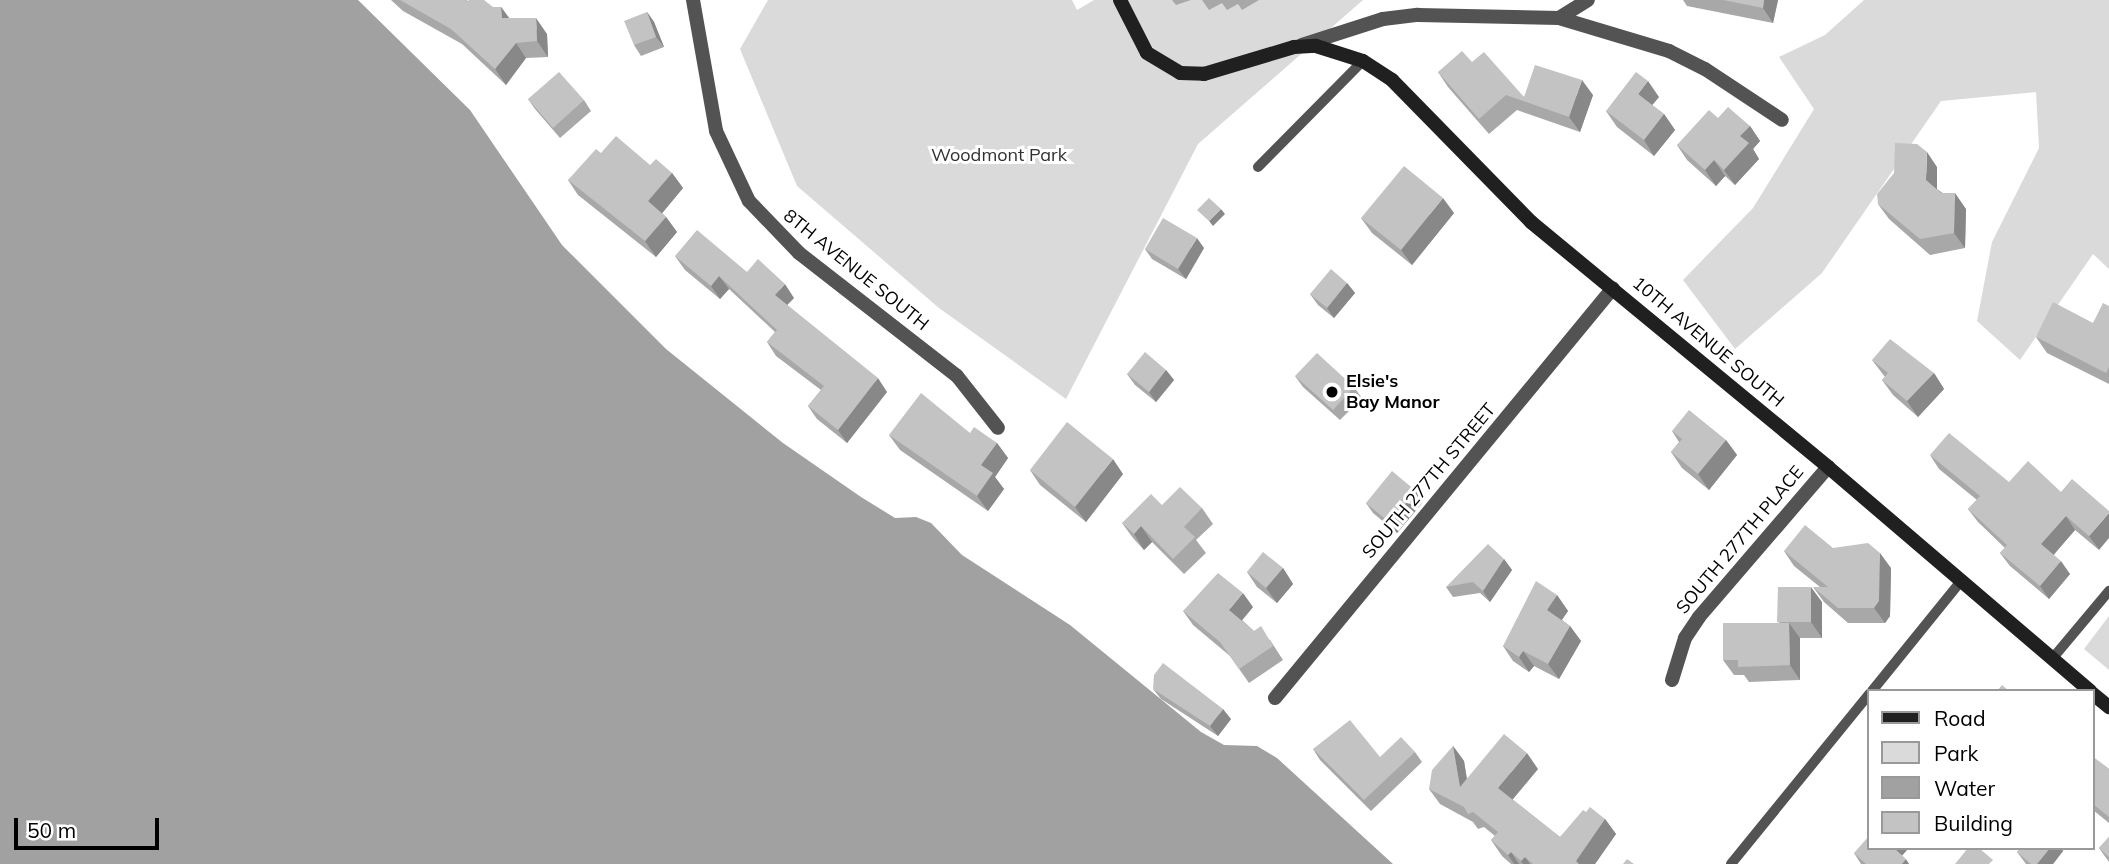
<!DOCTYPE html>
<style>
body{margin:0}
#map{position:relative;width:2109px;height:864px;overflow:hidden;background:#fff;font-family:Mulish,sans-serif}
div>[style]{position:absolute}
.green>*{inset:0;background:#dadada}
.water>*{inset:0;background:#a1a1a1}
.service>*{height:10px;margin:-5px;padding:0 5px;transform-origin:5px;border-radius:5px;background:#535353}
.minor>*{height:14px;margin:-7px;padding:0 7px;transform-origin:7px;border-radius:7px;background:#535353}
.secondary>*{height:14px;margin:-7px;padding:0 7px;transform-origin:7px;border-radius:7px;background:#202020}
.wall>*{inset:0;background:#a8a8a8}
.shaded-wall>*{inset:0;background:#888}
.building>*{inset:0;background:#c3c3c3}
.dots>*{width:19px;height:19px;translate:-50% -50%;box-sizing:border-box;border:4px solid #fff;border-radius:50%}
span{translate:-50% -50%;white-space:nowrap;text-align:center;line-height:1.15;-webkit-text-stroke:6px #fff;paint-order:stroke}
.park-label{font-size:18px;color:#313131}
.street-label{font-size:18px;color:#000}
.poi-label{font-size:18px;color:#000;font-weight:700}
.left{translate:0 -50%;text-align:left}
.legend{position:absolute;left:1867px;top:689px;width:228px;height:161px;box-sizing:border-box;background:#fff;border:2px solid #999;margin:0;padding:9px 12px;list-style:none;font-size:21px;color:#000}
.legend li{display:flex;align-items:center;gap:14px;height:35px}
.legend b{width:35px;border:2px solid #999}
.scale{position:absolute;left:14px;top:818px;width:145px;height:32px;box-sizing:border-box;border:4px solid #000;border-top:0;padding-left:9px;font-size:21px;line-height:24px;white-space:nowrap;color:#000;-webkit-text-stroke:5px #fff;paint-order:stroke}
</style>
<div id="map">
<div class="green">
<i style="clip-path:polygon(768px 0,1072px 0,1077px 10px,1094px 0,1363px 0,1198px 144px,1066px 399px,939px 308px,797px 186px,740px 49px)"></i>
<i style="clip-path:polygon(1864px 0,2109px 0,2109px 269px,2093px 254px,2020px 360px,1977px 321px,1992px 242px,2039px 148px,2036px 92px,1941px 101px,1822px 273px,1735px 349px,1683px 280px,1753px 208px,1814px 109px,1779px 57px,1825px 35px)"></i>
<i style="clip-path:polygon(2109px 616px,2109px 670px,2084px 649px)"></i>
</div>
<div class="water">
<i style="clip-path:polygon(0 0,358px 0,470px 110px,562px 245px,666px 349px,783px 443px,861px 497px,895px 518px,916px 517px,931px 523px,962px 555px,1070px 625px,1201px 732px,1224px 745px,1257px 746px,1277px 758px,1393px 864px,0 864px)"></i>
</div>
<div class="service">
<i style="left:1258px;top:167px;width:149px;rotate:-45.3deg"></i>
<i style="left:2052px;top:659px;width:89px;rotate:-50deg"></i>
<i style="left:1872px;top:691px;width:141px;rotate:-51deg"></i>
<i style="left:1731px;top:864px;width:219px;rotate:-50.9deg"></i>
</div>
<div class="minor">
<i style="left:693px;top:0;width:133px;rotate:80deg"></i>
<i style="left:716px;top:131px;width:77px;rotate:64.8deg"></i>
<i style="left:749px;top:201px;width:72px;rotate:46.1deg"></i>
<i style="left:799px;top:253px;width:200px;rotate:37.9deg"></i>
<i style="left:957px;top:376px;width:66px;rotate:51.7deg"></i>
<i style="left:1559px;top:18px;width:34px;rotate:-32deg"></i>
<i style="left:1302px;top:45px;width:85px;rotate:-17.8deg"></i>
<i style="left:1383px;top:19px;width:35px;rotate:-7deg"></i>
<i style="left:1418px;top:15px;width:141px;rotate:1.2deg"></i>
<i style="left:1559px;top:18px;width:115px;rotate:16.7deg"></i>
<i style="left:1669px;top:51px;width:40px;rotate:26.6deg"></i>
<i style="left:1705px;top:69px;width:92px;rotate:33.5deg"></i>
<i style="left:1672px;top:680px;width:44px;rotate:-72.8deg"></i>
<i style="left:1685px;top:638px;width:25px;rotate:-56deg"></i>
<i style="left:1699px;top:617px;width:198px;rotate:-49.3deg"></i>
<i style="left:1275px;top:698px;width:531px;rotate:-50.5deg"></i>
</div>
<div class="secondary">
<i style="left:1120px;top:0;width:59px;rotate:63deg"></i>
<i style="left:1147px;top:53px;width:39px;rotate:31deg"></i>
<i style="left:1180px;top:73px;width:24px;rotate:2deg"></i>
<i style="left:1204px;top:74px;width:94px;rotate:-16.7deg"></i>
<i style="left:1294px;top:47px;width:22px;rotate:-3deg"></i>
<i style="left:1316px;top:46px;width:49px;rotate:17.7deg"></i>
<i style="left:1363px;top:61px;width:35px;rotate:33deg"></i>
<i style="left:1392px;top:80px;width:199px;rotate:45.6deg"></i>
<i style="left:1531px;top:222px;width:385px;rotate:39.5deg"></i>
<i style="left:1828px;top:467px;width:345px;rotate:40.5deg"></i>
<i style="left:2093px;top:694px;width:21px;rotate:39deg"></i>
</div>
<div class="wall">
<i style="clip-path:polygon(391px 0,465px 0,493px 7px,501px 7px,509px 18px,547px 34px,548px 57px,526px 58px,506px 85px,462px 44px,403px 11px)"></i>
<i style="clip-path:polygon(1172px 0,1191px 0,1176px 5px)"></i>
<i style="clip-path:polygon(1202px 0,1259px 0,1242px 10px,1238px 4px,1227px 10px,1222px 3px,1209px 10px)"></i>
<i style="clip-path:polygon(1683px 0,1778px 0,1773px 23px,1687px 6px)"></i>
<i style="clip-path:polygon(647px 12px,654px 22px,664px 47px,641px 56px,634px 45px)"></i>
<i style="clip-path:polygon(1472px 62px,1524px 97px,1593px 95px,1580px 132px,1517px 110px,1489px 134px,1448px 87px,1438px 72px)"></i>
<i style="clip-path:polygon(1659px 97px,1652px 105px,1664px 114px,1675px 130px,1654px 156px,1617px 127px,1606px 111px)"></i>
<i style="clip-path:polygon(528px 99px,584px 100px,591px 111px,560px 138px,535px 109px)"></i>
<i style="clip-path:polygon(1718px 118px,1750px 126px,1760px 141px,1753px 149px,1759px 159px,1735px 185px,1725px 176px,1716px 186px,1687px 160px,1677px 145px)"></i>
<i style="clip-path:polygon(601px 153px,650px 165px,672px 173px,683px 188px,662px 213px,666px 217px,677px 232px,656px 257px,578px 195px,568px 180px)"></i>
<i style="clip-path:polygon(1937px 167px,1937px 189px,1966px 209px,1965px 248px,1930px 255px,1889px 219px,1878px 204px)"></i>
<i style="clip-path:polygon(1454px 213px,1412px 265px,1372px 233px,1361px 218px)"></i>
<i style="clip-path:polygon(1204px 248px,1186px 279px,1152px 259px,1145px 249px)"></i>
<i style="clip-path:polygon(675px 256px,747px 272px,794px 298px,787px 305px,887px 392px,847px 443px,817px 419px,808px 406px,821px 390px,776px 356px,767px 342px,775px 332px,729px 289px,720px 299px,685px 270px)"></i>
<i style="clip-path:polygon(1347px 283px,1355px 293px,1334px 318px,1318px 305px,1310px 294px)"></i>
<i style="clip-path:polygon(2109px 306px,2109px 384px,2047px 353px,2036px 337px,2093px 323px)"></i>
<i style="clip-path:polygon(1872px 360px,1934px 373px,1944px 389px,1918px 417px,1893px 395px,1882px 380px,1885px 377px)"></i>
<i style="clip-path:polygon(1166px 370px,1174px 380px,1156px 402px,1135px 385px,1127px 374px)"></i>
<i style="clip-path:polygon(1295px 376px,1354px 387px,1362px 398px,1340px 420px,1303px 387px)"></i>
<i style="clip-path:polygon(1672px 431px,1726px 440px,1737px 455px,1709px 490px,1682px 468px,1671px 452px,1679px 442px)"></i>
<i style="clip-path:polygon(970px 433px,997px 443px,1008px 458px,995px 477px,1004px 489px,988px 511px,900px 450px,889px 435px)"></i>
<i style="clip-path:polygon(1930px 455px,2009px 482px,2061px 492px,2099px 550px,2075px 530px,2053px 555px,2070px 574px,2049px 599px,2010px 566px,2000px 553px,2005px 548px,1978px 522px,1968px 509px,1977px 500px,1939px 469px)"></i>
<i style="clip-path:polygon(1030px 470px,1123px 474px,1086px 522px,1040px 485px)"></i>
<i style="clip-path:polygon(1423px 502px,1397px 533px,1373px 513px,1366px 503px)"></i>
<i style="clip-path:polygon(1162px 505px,1202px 508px,1213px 524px,1196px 540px,1206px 553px,1184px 574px,1152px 542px,1144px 550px,1133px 538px,1122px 523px)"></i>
<i style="clip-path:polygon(1833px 548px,1891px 568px,1890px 616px,1885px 623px,1848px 623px,1824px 602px,1813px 587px,1820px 587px,1794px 566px,1784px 551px)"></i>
<i style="clip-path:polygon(1504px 559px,1512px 570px,1490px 602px,1480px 593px,1453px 597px,1446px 587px)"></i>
<i style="clip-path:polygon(1283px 568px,1293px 584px,1277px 603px,1257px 587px,1247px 572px)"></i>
<i style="clip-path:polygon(1557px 595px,1568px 611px,1562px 620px,1570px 626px,1581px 641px,1559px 679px,1534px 666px,1529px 672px,1513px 661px,1503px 646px)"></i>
<i style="clip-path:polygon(1822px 602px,1822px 638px,1800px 638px,1800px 680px,1749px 682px,1744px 675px,1734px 675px,1723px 660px,1778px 623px)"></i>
<i style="clip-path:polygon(1253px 607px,1242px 620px,1254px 631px,1270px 640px,1283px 660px,1249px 683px,1230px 656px,1193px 625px,1183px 611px)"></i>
<i style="clip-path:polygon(1153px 689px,1231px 719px,1218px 736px,1161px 699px)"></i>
<i style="clip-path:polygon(1453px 746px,1464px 761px,1467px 778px,1538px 769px,1512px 799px,1560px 837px,1586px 812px,1605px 819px,1616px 834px,1595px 864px,1511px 864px,1502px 856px,1491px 840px,1495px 836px,1484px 827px,1478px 829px,1473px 822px,1440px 804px,1429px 789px)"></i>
<i style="clip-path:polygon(1313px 749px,1380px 757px,1415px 752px,1422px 762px,1371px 811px,1320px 760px)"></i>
<i style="clip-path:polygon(2093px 757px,2109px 769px,2109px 823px,2093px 810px)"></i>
<i style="clip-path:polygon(2109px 837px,2109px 862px,2099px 848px)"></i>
<i style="clip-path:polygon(2021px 848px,2062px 848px,2063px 851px,2053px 864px,2026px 864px,2017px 852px)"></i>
<i style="clip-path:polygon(1854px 853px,1902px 856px,1909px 864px,1861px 864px)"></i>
</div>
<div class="shaded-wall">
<i style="clip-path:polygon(1764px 0,1778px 0,1773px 23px,1763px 8px)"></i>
<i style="clip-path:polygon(501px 7px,512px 22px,502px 18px)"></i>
<i style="clip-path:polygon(647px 12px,654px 22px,664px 47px,656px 37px)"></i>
<i style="clip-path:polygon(536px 18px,547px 34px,548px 57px,537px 41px)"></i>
<i style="clip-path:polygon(516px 43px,526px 58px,506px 85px,495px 69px)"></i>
<i style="clip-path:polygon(1582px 80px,1593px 95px,1580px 132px,1569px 117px)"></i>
<i style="clip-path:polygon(1648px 81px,1659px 97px,1649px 109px,1638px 94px)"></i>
<i style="clip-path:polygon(1664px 114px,1675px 130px,1654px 156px,1644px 140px)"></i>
<i style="clip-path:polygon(1750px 126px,1760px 141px,1753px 149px,1759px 159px,1735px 185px,1724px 170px,1740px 136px)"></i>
<i style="clip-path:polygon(1927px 152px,1937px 167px,1937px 195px,1926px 180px)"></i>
<i style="clip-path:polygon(1714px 160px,1725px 176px,1716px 186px,1705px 170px)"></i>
<i style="clip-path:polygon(672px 173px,683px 188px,659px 217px,648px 201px)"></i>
<i style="clip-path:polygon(1955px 193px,1966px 209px,1965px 248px,1954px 233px)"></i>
<i style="clip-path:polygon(1443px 198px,1454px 213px,1412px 265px,1401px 250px)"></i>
<i style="clip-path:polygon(1221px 209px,1225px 214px,1213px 226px,1209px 221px)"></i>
<i style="clip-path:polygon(666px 217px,677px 232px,656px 257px,645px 241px)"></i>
<i style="clip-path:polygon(1197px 238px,1204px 248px,1186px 279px,1178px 269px)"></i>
<i style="clip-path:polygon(719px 276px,729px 289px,720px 299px,711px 286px)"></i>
<i style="clip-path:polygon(1347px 283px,1355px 293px,1334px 318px,1327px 308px)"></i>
<i style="clip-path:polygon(785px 284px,794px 298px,784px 308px,775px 295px)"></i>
<i style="clip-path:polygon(1166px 370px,1174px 380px,1156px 402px,1149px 392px)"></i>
<i style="clip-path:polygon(1934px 373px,1944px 389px,1918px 417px,1907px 401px)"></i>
<i style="clip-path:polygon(878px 378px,887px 392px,847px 443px,838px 430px)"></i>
<i style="clip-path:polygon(1726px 440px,1737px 455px,1709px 490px,1698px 474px)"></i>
<i style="clip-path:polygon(997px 443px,1008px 458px,995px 477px,1004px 489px,988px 511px,977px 496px,981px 465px)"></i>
<i style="clip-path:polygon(1113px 459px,1123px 474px,1086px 522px,1075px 507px)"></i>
<i style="clip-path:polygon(1416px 491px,1423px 502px,1397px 533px,1390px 523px)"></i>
<i style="clip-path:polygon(2109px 513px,2109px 538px,2099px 550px,2089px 536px)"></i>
<i style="clip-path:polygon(2066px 516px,2075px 530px,2051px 558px,2041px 544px)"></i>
<i style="clip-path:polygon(1141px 526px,1152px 542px,1144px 550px,1134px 534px)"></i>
<i style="clip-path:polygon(1880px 553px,1891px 568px,1890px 616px,1885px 623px,1874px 608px)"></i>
<i style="clip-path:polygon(1504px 559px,1512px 570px,1490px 602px,1483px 591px)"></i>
<i style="clip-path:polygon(2061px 561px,2070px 574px,2049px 599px,2040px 586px)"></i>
<i style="clip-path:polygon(1283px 568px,1293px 584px,1277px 603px,1266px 588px)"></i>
<i style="clip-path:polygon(1811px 587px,1822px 602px,1822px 638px,1811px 622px)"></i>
<i style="clip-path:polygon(1243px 593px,1253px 607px,1239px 624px,1229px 610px)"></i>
<i style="clip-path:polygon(1557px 595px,1568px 611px,1558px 625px,1547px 610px)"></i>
<i style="clip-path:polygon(1789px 623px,1800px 638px,1800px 680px,1790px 665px)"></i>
<i style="clip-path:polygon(1570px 626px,1581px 641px,1559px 679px,1548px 664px)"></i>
<i style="clip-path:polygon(1523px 651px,1534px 666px,1529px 672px,1519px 657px)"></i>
<i style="clip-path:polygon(1223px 709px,1231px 719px,1218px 736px,1210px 726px)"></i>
<i style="clip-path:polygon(1453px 746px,1464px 761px,1470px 802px,1460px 787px)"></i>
<i style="clip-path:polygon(1527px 753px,1538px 769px,1509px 804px,1498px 788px)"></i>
<i style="clip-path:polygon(1605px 819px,1616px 834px,1595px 864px,1578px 864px,1576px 861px)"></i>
<i style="clip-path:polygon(1892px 848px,1909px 848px,1899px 859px)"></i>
<i style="clip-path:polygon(2050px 848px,2062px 848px,2063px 851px,2053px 864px,2037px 864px)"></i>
<i style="clip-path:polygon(1511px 852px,1519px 864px,1514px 864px,1508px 855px)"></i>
<i style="clip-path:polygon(1525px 857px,1530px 864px,1523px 864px,1521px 861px)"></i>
<i style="clip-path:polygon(1906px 859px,1909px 864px,1902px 864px)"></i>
</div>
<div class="building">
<i style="clip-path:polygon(400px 0,465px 0,467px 2px,469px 0,484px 0,493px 7px,501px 7px,502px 18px,536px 18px,537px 41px,516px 43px,495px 69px,451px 29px)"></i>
<i style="clip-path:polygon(1723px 0,1764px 0,1763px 8px)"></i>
<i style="clip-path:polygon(647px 12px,656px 37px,634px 45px,624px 21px)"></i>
<i style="clip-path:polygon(1462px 51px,1472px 62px,1484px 52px,1524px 97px,1535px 65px,1582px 80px,1569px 117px,1506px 95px,1479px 119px,1438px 72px)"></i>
<i style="clip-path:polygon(559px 72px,584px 100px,553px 128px,528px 99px)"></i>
<i style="clip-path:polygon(1636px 72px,1648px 81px,1638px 94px,1664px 114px,1644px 140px,1606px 111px)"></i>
<i style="clip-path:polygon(1728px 107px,1750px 126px,1740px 136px,1749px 143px,1724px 170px,1714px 160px,1705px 170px,1677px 145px,1709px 110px,1718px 118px)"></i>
<i style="clip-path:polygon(616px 136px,650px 165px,656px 159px,672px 173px,648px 201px,666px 217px,645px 241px,568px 180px,596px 149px,601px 153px)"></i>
<i style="clip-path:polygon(1895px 143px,1917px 144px,1927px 152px,1926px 180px,1941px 193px,1955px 193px,1954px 233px,1920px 239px,1878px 204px,1877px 194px,1894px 173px)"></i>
<i style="clip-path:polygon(1404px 166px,1443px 198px,1401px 250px,1361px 218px)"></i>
<i style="clip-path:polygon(1209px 198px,1221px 209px,1209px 221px,1197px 210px)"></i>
<i style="clip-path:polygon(1163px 218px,1197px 238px,1178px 269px,1145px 249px)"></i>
<i style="clip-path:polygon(697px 230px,747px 272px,758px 259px,785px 284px,775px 295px,878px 378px,838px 430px,808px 406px,824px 386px,767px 342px,777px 330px,719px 276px,711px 286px,675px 256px)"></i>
<i style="clip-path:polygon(1331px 269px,1347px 283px,1327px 308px,1310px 294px)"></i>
<i style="clip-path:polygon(2053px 302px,2093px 323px,2103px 303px,2109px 306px,2109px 367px,2106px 373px,2036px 337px)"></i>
<i style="clip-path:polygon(1890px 339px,1934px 373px,1907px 401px,1882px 380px,1888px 373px,1872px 360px)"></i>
<i style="clip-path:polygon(1145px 352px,1166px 370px,1149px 392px,1127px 374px)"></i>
<i style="clip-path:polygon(1317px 353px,1354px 387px,1333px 410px,1295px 376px)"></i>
<i style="clip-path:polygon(921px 393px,970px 433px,974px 427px,997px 443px,981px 465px,993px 473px,977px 496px,889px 435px)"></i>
<i style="clip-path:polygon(1689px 410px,1726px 440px,1698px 474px,1671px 452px,1682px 439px,1672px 431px)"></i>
<i style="clip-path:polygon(1067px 422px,1113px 459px,1075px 507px,1030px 470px)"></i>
<i style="clip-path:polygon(1949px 433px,2009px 482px,2028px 461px,2061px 492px,2072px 479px,2109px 511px,2109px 513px,2089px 536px,2066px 516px,2041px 544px,2061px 561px,2040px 586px,2000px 553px,2007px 545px,1968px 509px,1980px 496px,1930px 455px)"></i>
<i style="clip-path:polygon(1392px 471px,1416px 491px,1390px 523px,1366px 503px)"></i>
<i style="clip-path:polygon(1180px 487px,1202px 508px,1184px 527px,1195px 537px,1173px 559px,1141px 526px,1134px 534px,1122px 523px,1151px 494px,1162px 505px)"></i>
<i style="clip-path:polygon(1805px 525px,1833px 548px,1868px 543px,1880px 553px,1879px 601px,1874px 608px,1838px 608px,1813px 587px,1828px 587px,1784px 551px)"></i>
<i style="clip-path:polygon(1488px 544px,1504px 559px,1483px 591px,1473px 582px,1446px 587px)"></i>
<i style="clip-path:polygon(1263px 552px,1283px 568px,1266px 588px,1247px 572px)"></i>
<i style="clip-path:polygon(1218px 573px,1243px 593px,1229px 610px,1254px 631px,1261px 626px,1273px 646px,1239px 669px,1220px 642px,1183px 611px)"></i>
<i style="clip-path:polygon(1536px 581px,1557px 595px,1547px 610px,1570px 626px,1548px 664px,1523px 651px,1519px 657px,1503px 646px)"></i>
<i style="clip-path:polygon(1778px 587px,1811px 587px,1811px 622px,1777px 622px)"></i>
<i style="clip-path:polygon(1723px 623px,1789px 623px,1790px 665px,1738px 667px,1738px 660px,1723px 660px)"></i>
<i style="clip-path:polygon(1163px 663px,1223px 709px,1210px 726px,1153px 689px,1154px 675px)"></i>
<i style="clip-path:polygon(2002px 685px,2009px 691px,1997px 691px)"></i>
<i style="clip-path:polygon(1350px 720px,1380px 757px,1401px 737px,1415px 752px,1364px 800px,1313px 749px)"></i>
<i style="clip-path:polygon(1504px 734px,1527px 753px,1498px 788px,1560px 837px,1583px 810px,1586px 812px,1590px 807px,1605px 819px,1576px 861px,1579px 864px,1533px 864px,1525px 857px,1521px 861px,1511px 852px,1508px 855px,1491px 840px,1498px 832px,1473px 812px,1468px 814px,1464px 807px,1429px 789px,1432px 770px,1453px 746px,1460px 787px)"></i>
<i style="clip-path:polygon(2093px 757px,2109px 769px,2109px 817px,2093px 804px)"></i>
<i style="clip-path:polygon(1869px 836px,1869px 848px,1894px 848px,1906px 859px,1902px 864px,1866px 864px,1854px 853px)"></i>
<i style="clip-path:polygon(2109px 837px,2109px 857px,2099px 848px)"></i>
<i style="clip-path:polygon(1968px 848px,1979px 848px,1993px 860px,1989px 864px,1955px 864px)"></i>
<i style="clip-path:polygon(2021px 848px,2050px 848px,2037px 864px,2031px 864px,2017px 852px)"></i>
<i style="clip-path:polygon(1627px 859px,1634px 864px,1623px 864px)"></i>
</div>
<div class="dots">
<i style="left:1332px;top:392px;background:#000"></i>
</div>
<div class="park-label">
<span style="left:999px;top:155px">Woodmont Park</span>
</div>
<div class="street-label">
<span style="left:856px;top:270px;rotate:39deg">8TH AVENUE SOUTH</span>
<span style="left:1708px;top:342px;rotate:40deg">10TH AVENUE SOUTH</span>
<span style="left:1429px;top:481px;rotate:-50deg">SOUTH 277TH STREET</span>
<span style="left:1740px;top:540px;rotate:-50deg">SOUTH 277TH PLACE</span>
</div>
<div class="poi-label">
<span class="left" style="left:1346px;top:392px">Elsie's<br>Bay Manor</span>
</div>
<ul class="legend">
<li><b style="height:9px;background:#202020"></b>Road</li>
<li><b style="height:19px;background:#dadada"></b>Park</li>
<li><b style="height:19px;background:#a1a1a1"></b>Water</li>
<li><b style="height:19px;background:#c3c3c3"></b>Building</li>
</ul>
<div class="scale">50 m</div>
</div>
